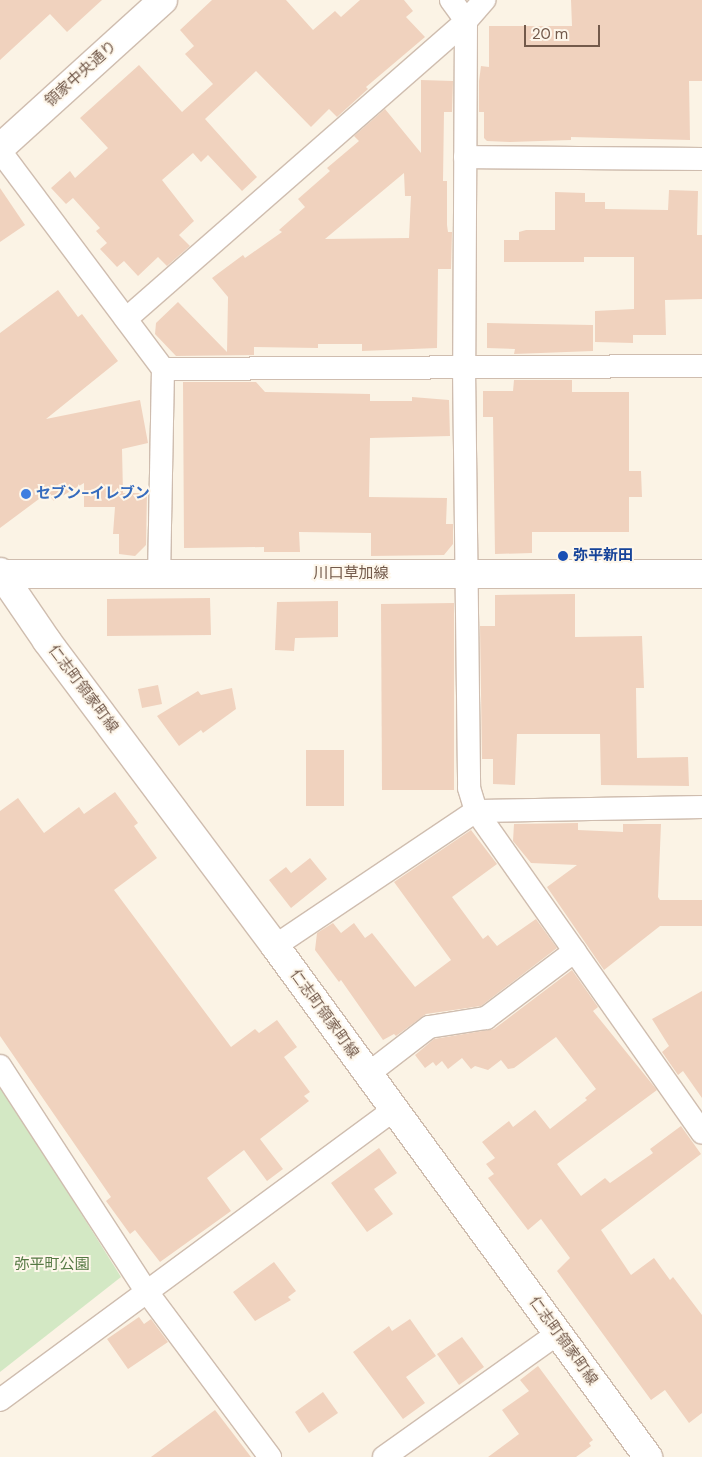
<!DOCTYPE html>
<meta charset="utf-8">
<style>
body{margin:0}
#map{position:relative;width:702px;height:1457px;overflow:hidden;background:#fbf3e5;font-family:"DM Sans","Noto Sans JP",sans-serif}
div>[style]{position:absolute}
.green>*{inset:0;background:#d3e8c4}
.building>*{inset:0;background:#f0d2be}
.roads{filter:drop-shadow(1px 0 #cfbdaf) drop-shadow(-1px 0 #cfbdaf) drop-shadow(0 1px #cfbdaf) drop-shadow(0 -1px #cfbdaf)}
.street>*{height:22px;margin:-11px;padding:0 11px;transform-origin:11px;border-radius:11px;background:#fff}
.secondary>*{height:28px;margin:-14px;padding:0 14px;transform-origin:14px;border-radius:14px;background:#fff}
.dots>*{width:14px;height:14px;translate:-50% -50%;box-sizing:border-box;border:2px solid #fef7eb;border-radius:50%}
span{translate:-50% -50%;white-space:nowrap;text-align:center;line-height:1.15;-webkit-text-stroke:4px #fef7eb;paint-order:stroke}
.street-label{font-size:15px;color:#735a4b}
.shop-label{font-size:15px;color:#366cbe;font-weight:700}
.left{translate:0 -50%;text-align:left}
.transit-label{font-size:15px;color:#164399;font-weight:700}
.park-label{font-size:15px;color:#547843}
.scale{position:absolute;left:524px;top:25px;width:76px;height:22px;box-sizing:border-box;border:2px solid #735a4b;border-top:0;padding-left:6px;font-size:15px;line-height:18px;white-space:nowrap;color:#735a4b;-webkit-text-stroke:4px #fef7eb;paint-order:stroke}
</style>
<div id="map">
<div class="green">
<i style="clip-path:polygon(0 1084px,121px 1277px,0 1372px)"></i>
</div>
<div class="building">
<i style="clip-path:polygon(0 0,102px 0,67px 32px,50px 14px,0 60px)"></i>
<i style="clip-path:polygon(212px 0,286px 0,313px 30px,335px 11px,341px 17px,360px 0,404px 0,413px 11px,406px 17px,425px 37px,366px 87px,368px 89px,337px 117px,329px 109px,311px 127px,256px 71px,205px 119px,257px 177px,242px 191px,208px 155px,201px 162px,193px 153px,162px 180px,194px 221px,179px 235px,190px 246px,167px 266px,158px 257px,138px 276px,124px 261px,117px 267px,100px 249px,107px 243px,96px 231px,100px 228px,73px 198px,66px 204px,51px 188px,70px 171px,75px 178px,108px 148px,80px 118px,139px 65px,182px 112px,213px 84px,185px 54px,194px 46px,180px 30px)"></i>
<i style="clip-path:polygon(571px 0,702px 0,702px 81px,689px 81px,690px 140px,571px 137px,571px 140px,510px 142px,487px 141px,484px 138px,484px 112px,479px 112px,479px 81px,481px 66px,489px 67px,489px 26px,572px 26px)"></i>
<i style="clip-path:polygon(evenodd,421px 80px,453px 81px,452px 112px,444px 112px,443px 181px,447px 181px,447px 225px,448px 232px,452px 232px,451px 269px,438px 269px,437px 348px,362px 351px,362px 344px,318px 344px,318px 348px,254px 347px,254px 355px,176px 356px,155px 334px,156px 323px,178px 302px,227px 352px,228px 297px,212px 278px,243px 255px,245px 258px,282px 232px,279px 230px,305px 207px,298px 199px,330px 171px,327px 168px,359px 141px,354px 136px,385px 109px,421px 153px,421px 80px,404px 173px,405px 196px,411px 196px,409px 238px,325px 239px,404px 173px)"></i>
<i style="clip-path:polygon(0 188px,25px 225px,0 242px)"></i>
<i style="clip-path:polygon(669px 190px,698px 191px,697px 235px,702px 235px,702px 299px,665px 300px,666px 335px,633px 335px,633px 343px,595px 342px,595px 311px,634px 309px,634px 257px,584px 257px,584px 262px,504px 262px,504px 240px,519px 240px,519px 232px,526px 230px,555px 230px,555px 192px,585px 193px,585px 202px,605px 202px,605px 209px,668px 210px)"></i>
<i style="clip-path:polygon(58px 290px,78px 317px,82px 314px,118px 361px,46px 419px,140px 400px,148px 443px,122px 449px,123px 493px,147px 493px,146px 545px,135px 556px,119px 554px,119px 534px,113px 534px,115px 507px,84px 507px,84px 483px,54px 501px,47px 493px,0 528px,0 333px)"></i>
<i style="clip-path:polygon(487px 323px,593px 325px,593px 351px,514px 354px,515px 349px,487px 348px)"></i>
<i style="clip-path:polygon(514px 380px,572px 380px,572px 392px,629px 392px,629px 471px,641px 471px,642px 497px,629px 497px,629px 532px,532px 532px,532px 553px,495px 554px,493px 417px,483px 417px,483px 391px,513px 391px)"></i>
<i style="clip-path:polygon(183px 382px,256px 382px,265px 392px,370px 394px,370px 401px,412px 401px,412px 397px,449px 400px,450px 436px,370px 438px,369px 497px,447px 498px,446px 524px,453px 524px,453px 544px,444px 555px,371px 556px,371px 533px,299px 532px,300px 552px,264px 552px,264px 547px,184px 548px)"></i>
<i style="clip-path:polygon(575px 594px,575px 637px,642px 636px,644px 688px,636px 688px,637px 758px,688px 757px,689px 786px,601px 785px,600px 734px,517px 734px,515px 785px,493px 784px,493px 759px,482px 759px,480px 626px,495px 626px,495px 595px)"></i>
<i style="clip-path:polygon(210px 598px,211px 635px,107px 636px,107px 599px)"></i>
<i style="clip-path:polygon(338px 601px,338px 637px,295px 638px,294px 651px,275px 650px,277px 602px)"></i>
<i style="clip-path:polygon(454px 603px,454px 790px,382px 790px,381px 604px)"></i>
<i style="clip-path:polygon(158px 685px,162px 704px,142px 708px,138px 689px)"></i>
<i style="clip-path:polygon(232px 688px,236px 709px,203px 733px,201px 730px,179px 746px,157px 716px,198px 691px,201px 695px)"></i>
<i style="clip-path:polygon(306px 750px,344px 750px,344px 806px,306px 806px)"></i>
<i style="clip-path:polygon(115px 792px,138px 823px,134px 826px,157px 858px,114px 890px,231px 1047px,255px 1029px,259px 1033px,277px 1020px,297px 1047px,284px 1057px,310px 1092px,304px 1096px,309px 1101px,260px 1139px,283px 1169px,267px 1181px,244px 1150px,207px 1178px,231px 1211px,160px 1262px,135px 1230px,130px 1234px,106px 1201px,111px 1197px,0 1036px,0 811px,18px 798px,44px 833px,79px 807px,84px 814px)"></i>
<i style="clip-path:polygon(578px 823px,578px 830px,623px 832px,623px 824px,661px 824px,658px 897px,660px 900px,702px 900px,702px 926px,660px 926px,604px 970px,547px 887px,577px 865px,531px 863px,513px 841px,514px 824px)"></i>
<i style="clip-path:polygon(471px 830px,497px 864px,452px 897px,483px 939px,488px 935px,497px 946px,536px 919px,557px 948px,481px 1006px,426px 1014px,396px 1036px,394px 1034px,383px 1040px,341px 980px,339px 982px,315px 950px,317px 933px,333px 923px,341px 933px,354px 923px,365px 938px,372px 933px,415px 987px,451px 960px,394px 882px)"></i>
<i style="clip-path:polygon(310px 858px,327px 879px,291px 908px,269px 880px,286px 867px,291px 873px)"></i>
<i style="clip-path:polygon(572px 970px,598px 1007px,593px 1011px,657px 1090px,557px 1164px,581px 1196px,605px 1178px,610px 1183px,653px 1153px,650px 1149px,681px 1126px,701px 1154px,601px 1230px,631px 1275px,654px 1258px,670px 1280px,673px 1277px,702px 1315px,702px 1413px,689px 1423px,665px 1390px,651px 1400px,557px 1271px,570px 1258px,541px 1219px,528px 1230px,488px 1178px,494px 1174px,486px 1164px,495px 1158px,482px 1142px,509px 1121px,513px 1127px,535px 1110px,550px 1129px,587px 1100px,585px 1098px,596px 1089px,556px 1037px,514px 1068px,508px 1069px,501px 1060px,488px 1070px,475px 1066px,471px 1069px,462px 1058px,448px 1069px,442px 1061px,436px 1066px,433px 1062px,425px 1068px,415px 1055px,434px 1039px,494px 1029px)"></i>
<i style="clip-path:polygon(702px 991px,702px 1098px,683px 1071px,678px 1075px,662px 1052px,669px 1046px,652px 1019px)"></i>
<i style="clip-path:polygon(379px 1148px,397px 1173px,374px 1189px,393px 1214px,367px 1232px,331px 1183px)"></i>
<i style="clip-path:polygon(274px 1262px,296px 1291px,288px 1297px,291px 1300px,255px 1321px,233px 1292px)"></i>
<i style="clip-path:polygon(139px 1317px,144px 1324px,151px 1319px,168px 1342px,128px 1369px,107px 1339px)"></i>
<i style="clip-path:polygon(410px 1319px,436px 1356px,406px 1377px,425px 1403px,403px 1419px,353px 1352px,389px 1326px,392px 1331px)"></i>
<i style="clip-path:polygon(462px 1337px,484px 1367px,459px 1385px,437px 1354px)"></i>
<i style="clip-path:polygon(538px 1366px,593px 1440px,589px 1443px,591px 1446px,576px 1457px,488px 1457px,519px 1434px,502px 1410px,529px 1391px,520px 1380px)"></i>
<i style="clip-path:polygon(323px 1392px,338px 1413px,309px 1433px,295px 1412px)"></i>
<i style="clip-path:polygon(215px 1410px,251px 1457px,151px 1457px)"></i>
</div>
<div class="roads">
<div class="street">
<i style="left:451px;top:0;width:26px;rotate:54deg"></i>
<i style="left:466px;top:21px;width:346px;rotate:90.3deg"></i>
<i style="left:464px;top:367px;width:421px;rotate:89.3deg"></i>
<i style="left:469px;top:788px;width:24px;rotate:73deg"></i>
<i style="left:476px;top:811px;width:393px;rotate:54.9deg"></i>
<i style="left:0;top:151px;width:272px;rotate:53.2deg"></i>
<i style="left:163px;top:369px;width:205px;rotate:91.1deg"></i>
<i style="left:465px;top:157px;width:237px;rotate:0.5deg"></i>
<i style="left:126px;top:319px;width:452px;rotate:-41.2deg"></i>
<i style="left:466px;top:21px;width:28px;rotate:-49deg"></i>
<i style="left:163px;top:369px;width:539px;rotate:-0.32deg"></i>
<i style="left:275px;top:946px;width:242px;rotate:-33.9deg"></i>
<i style="left:476px;top:811px;width:226px;rotate:-1deg"></i>
<i style="left:0;top:1066px;width:270px;rotate:57deg"></i>
<i style="left:147px;top:1292px;width:206px;rotate:53.3deg"></i>
<i style="left:368px;top:1074px;width:77px;rotate:-37.6deg"></i>
<i style="left:429px;top:1027px;width:58px;rotate:-9deg"></i>
<i style="left:486px;top:1018px;width:111px;rotate:-37deg"></i>
<i style="left:0;top:1400px;width:489px;rotate:-36.4deg"></i>
<i style="left:384px;top:1457px;width:212px;rotate:-35.4deg"></i>
</div>
<div class="secondary">
<i style="left:0;top:148px;width:220px;rotate:-42.2deg"></i>
<i style="left:0;top:572px;width:83px;rotate:55.7deg"></i>
<i style="left:47px;top:641px;width:381px;rotate:53.2deg"></i>
<i style="left:275px;top:946px;width:633px;rotate:53.87deg"></i>
<i style="left:0;top:574px;width:702px"></i>
</div>
</div>
<div class="dots">
<i style="left:26px;top:494px;background:#3f7fe0"></i>
<i style="left:563px;top:556px;background:#1a4fb4"></i>
</div>
<div class="street-label">
<span style="left:81px;top:74px;rotate:-42deg">領家中央通り</span>
<span style="left:351px;top:574px">川口草加線</span>
<span style="left:83px;top:689px;rotate:53deg">仁志町領家町線</span>
<span style="left:324px;top:1014px;rotate:54deg">仁志町領家町線</span>
<span style="left:563px;top:1341px;rotate:54deg">仁志町領家町線</span>
</div>
<div class="shop-label">
<span class="left" style="left:36px;top:494px">セブン-イレブン</span>
</div>
<div class="transit-label">
<span class="left" style="left:573px;top:556px">弥平新田</span>
</div>
<div class="park-label">
<span style="left:52px;top:1265px">弥平町公園</span>
</div>
<div class="scale">20 m</div>
</div>
